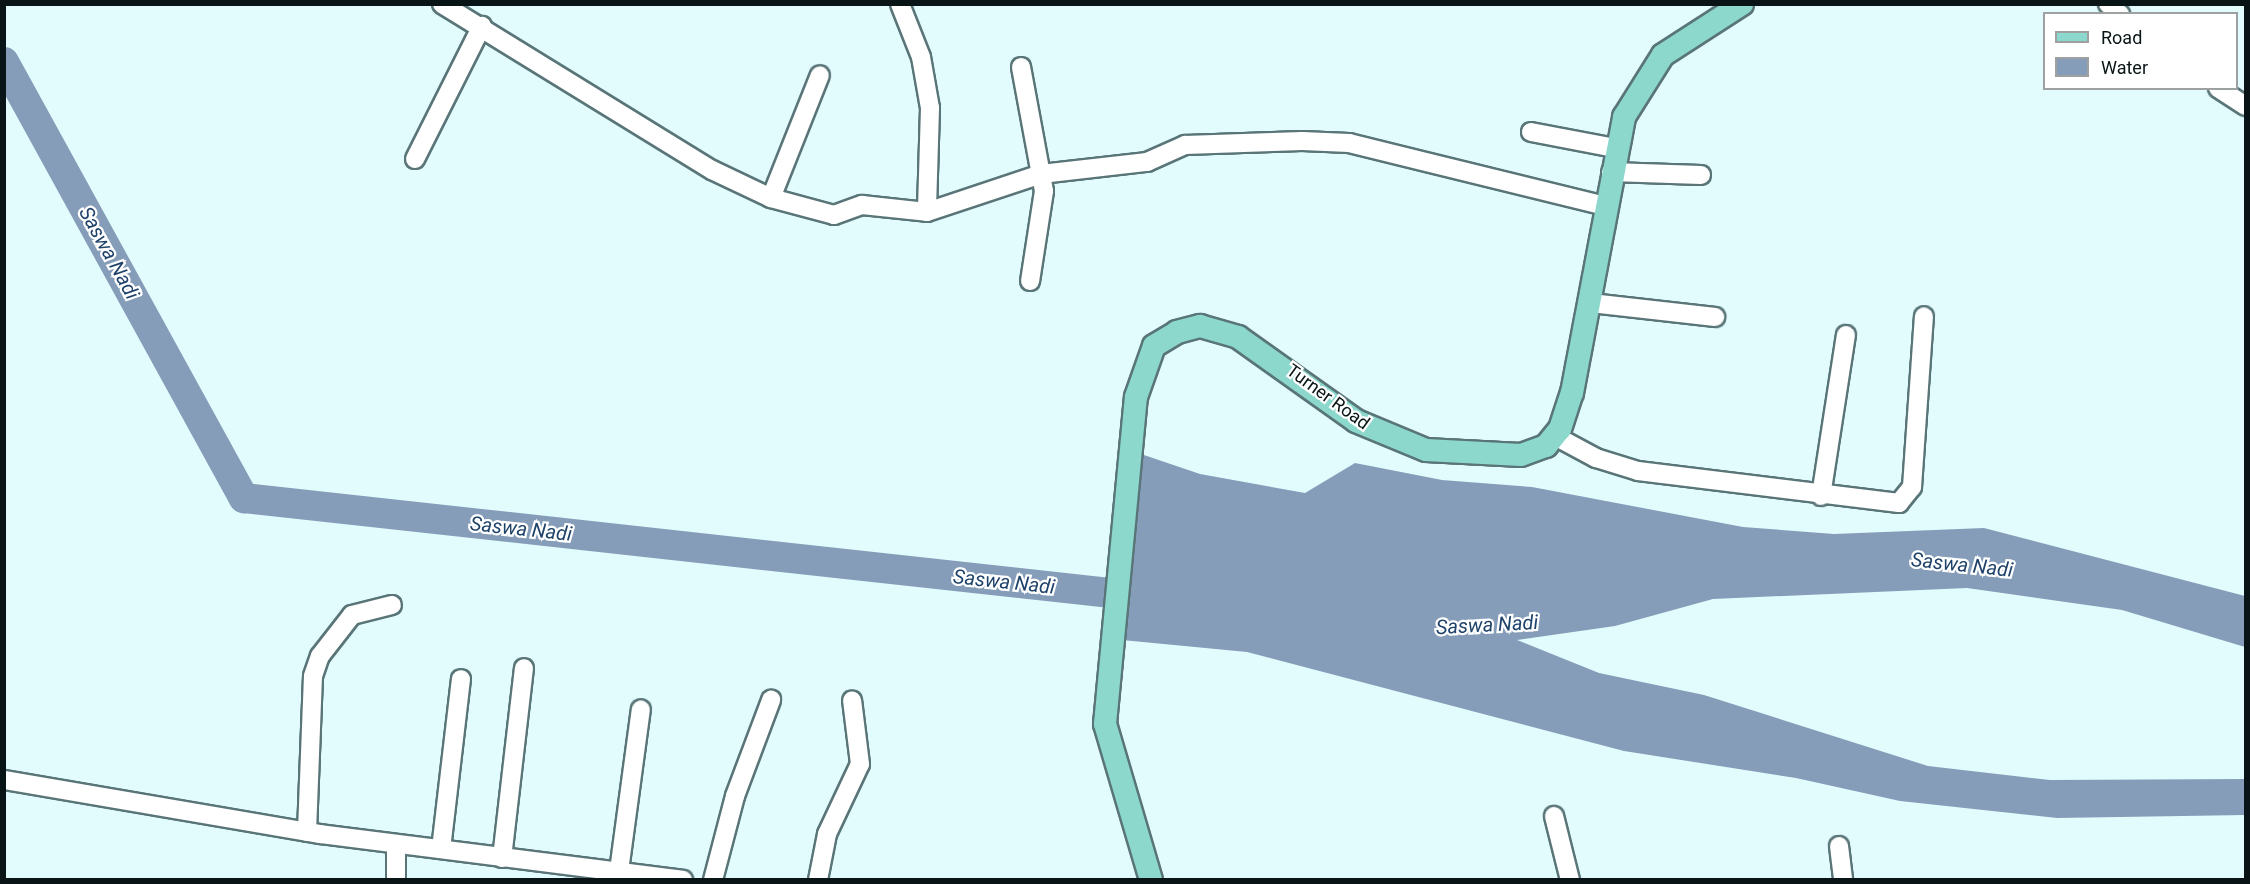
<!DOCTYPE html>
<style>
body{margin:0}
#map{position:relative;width:2250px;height:884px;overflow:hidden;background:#e2fcfe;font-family:Roboto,sans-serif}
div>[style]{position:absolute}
.water>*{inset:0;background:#859db8}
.river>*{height:30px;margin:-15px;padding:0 15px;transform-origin:15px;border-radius:15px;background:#859db8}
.roads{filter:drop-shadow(2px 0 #597578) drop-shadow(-2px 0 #597578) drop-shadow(0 2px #597578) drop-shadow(0 -2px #597578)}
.minor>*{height:18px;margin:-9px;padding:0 9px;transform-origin:9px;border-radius:9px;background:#fff}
.major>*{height:22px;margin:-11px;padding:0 11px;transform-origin:11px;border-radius:11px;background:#8cd8cd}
span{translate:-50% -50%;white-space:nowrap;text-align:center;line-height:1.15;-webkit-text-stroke:4.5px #fff;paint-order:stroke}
.street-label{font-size:18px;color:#091416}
.water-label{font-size:20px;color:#1e4269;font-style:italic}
.frame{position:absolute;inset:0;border:6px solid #091416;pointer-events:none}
.legend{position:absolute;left:2043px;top:12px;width:195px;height:78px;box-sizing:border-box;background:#fff;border:2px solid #9da1a2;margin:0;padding:8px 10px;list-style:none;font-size:18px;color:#091416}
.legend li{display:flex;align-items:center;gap:12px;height:30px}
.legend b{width:30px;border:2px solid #9da1a2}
</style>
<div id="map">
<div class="water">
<i style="clip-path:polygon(1141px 454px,1200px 474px,1305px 493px,1355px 463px,1442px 480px,1532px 487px,1743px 527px,1834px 534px,1984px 528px,2245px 596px,2245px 647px,2122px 610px,1967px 588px,1713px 599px,1615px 626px,1517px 640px,1599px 673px,1704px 695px,1928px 766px,2050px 780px,2245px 779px,2245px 815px,2057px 818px,1900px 801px,1796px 778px,1624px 751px,1247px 652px,1122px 640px)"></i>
</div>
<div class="river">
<i style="left:4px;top:62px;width:498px;rotate:61.2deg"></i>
<i style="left:244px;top:498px;width:907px;rotate:6.26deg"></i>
</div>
<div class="roads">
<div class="minor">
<i style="left:442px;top:4px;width:317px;rotate:31.6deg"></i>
<i style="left:712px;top:170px;width:65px;rotate:25.4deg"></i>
<i style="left:771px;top:198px;width:65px;rotate:15.1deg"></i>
<i style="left:834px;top:215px;width:30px;rotate:-20deg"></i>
<i style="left:862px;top:205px;width:65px;rotate:6.1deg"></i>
<i style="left:900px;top:4px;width:57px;rotate:68.4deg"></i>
<i style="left:921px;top:57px;width:52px;rotate:80deg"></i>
<i style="left:930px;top:108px;width:104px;rotate:91.7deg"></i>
<i style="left:927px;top:212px;width:120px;rotate:-18.4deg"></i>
<i style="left:1041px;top:174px;width:107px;rotate:-6.5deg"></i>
<i style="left:1147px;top:162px;width:42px;rotate:-24.1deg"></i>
<i style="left:1185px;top:145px;width:117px;rotate:-2deg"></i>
<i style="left:1302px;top:141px;width:47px;rotate:2.4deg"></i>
<i style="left:1349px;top:143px;width:264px;rotate:13.8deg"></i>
<i style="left:2108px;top:4px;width:16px;rotate:40deg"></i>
<i style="left:1021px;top:67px;width:126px;rotate:79.5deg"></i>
<i style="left:1044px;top:191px;width:91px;rotate:98.8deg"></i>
<i style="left:2218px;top:88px;width:33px;rotate:33deg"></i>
<i style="left:1531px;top:132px;width:86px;rotate:10.8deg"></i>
<i style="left:415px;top:159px;width:149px;rotate:-63.3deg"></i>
<i style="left:1611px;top:172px;width:90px;rotate:1.9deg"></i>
<i style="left:771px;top:198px;width:132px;rotate:-68.3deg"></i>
<i style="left:1591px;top:303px;width:125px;rotate:6.4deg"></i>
<i style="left:1555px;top:436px;width:47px;rotate:28.2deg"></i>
<i style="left:1596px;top:458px;width:44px;rotate:17.2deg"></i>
<i style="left:1638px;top:471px;width:263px;rotate:7deg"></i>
<i style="left:1899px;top:503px;width:21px;rotate:-51deg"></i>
<i style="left:1912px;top:487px;width:171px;rotate:-86deg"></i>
<i style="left:1821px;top:496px;width:163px;rotate:-81.2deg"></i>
<i style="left:4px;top:780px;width:321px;rotate:9.7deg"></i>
<i style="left:320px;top:834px;width:366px;rotate:7.2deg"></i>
<i style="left:1554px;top:816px;width:66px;rotate:76deg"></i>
<i style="left:307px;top:832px;width:156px;rotate:-87.8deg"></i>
<i style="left:313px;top:676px;width:21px;rotate:-71deg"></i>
<i style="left:320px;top:656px;width:52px;rotate:-52deg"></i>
<i style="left:352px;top:615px;width:41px;rotate:-14deg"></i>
<i style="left:396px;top:844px;width:36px;rotate:90deg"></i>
<i style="left:1839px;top:846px;width:34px;rotate:83deg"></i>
<i style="left:441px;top:849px;width:171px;rotate:-83.3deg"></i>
<i style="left:502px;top:858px;width:191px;rotate:-83.4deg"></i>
<i style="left:619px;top:871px;width:163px;rotate:-82.3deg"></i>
<i style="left:713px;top:880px;width:87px;rotate:-75.3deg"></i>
<i style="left:735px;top:796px;width:103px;rotate:-69.4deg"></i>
<i style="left:818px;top:880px;width:47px;rotate:-78.9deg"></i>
<i style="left:827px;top:834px;width:77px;rotate:-64.8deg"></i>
<i style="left:860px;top:764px;width:64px;rotate:-97.1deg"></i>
</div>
<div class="major">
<i style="left:1151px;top:880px;width:163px;rotate:-106.4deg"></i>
<i style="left:1105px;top:724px;width:328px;rotate:-84.6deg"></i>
<i style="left:1136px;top:397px;width:54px;rotate:-70.6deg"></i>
<i style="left:1154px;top:346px;width:27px;rotate:-31deg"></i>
<i style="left:1177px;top:332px;width:24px;rotate:-15deg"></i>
<i style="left:1200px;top:326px;width:40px;rotate:16deg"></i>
<i style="left:1238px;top:337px;width:145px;rotate:35.4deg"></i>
<i style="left:1356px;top:421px;width:76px;rotate:22.5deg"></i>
<i style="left:1426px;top:450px;width:95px;rotate:3deg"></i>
<i style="left:1521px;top:455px;width:27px;rotate:-20deg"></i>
<i style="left:1546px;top:446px;width:22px;rotate:-51deg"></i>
<i style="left:1560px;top:429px;width:38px;rotate:-72deg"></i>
<i style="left:1572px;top:393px;width:281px;rotate:-79.3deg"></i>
<i style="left:1624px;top:117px;width:73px;rotate:-57.8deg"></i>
<i style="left:1663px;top:55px;width:94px;rotate:-32.8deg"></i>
</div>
</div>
<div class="street-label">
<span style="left:1328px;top:397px;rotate:36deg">Turner Road</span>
</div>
<div class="water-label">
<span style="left:109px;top:253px;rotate:61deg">Saswa Nadi</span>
<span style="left:521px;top:529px;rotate:6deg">Saswa Nadi</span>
<span style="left:1962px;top:565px;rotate:6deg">Saswa Nadi</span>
<span style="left:1004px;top:582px;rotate:6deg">Saswa Nadi</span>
<span style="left:1487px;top:625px;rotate:-3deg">Saswa Nadi</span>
</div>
<div class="frame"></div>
<ul class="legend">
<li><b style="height:8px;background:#8cd8cd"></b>Road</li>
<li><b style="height:16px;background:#859db8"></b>Water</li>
</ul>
</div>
